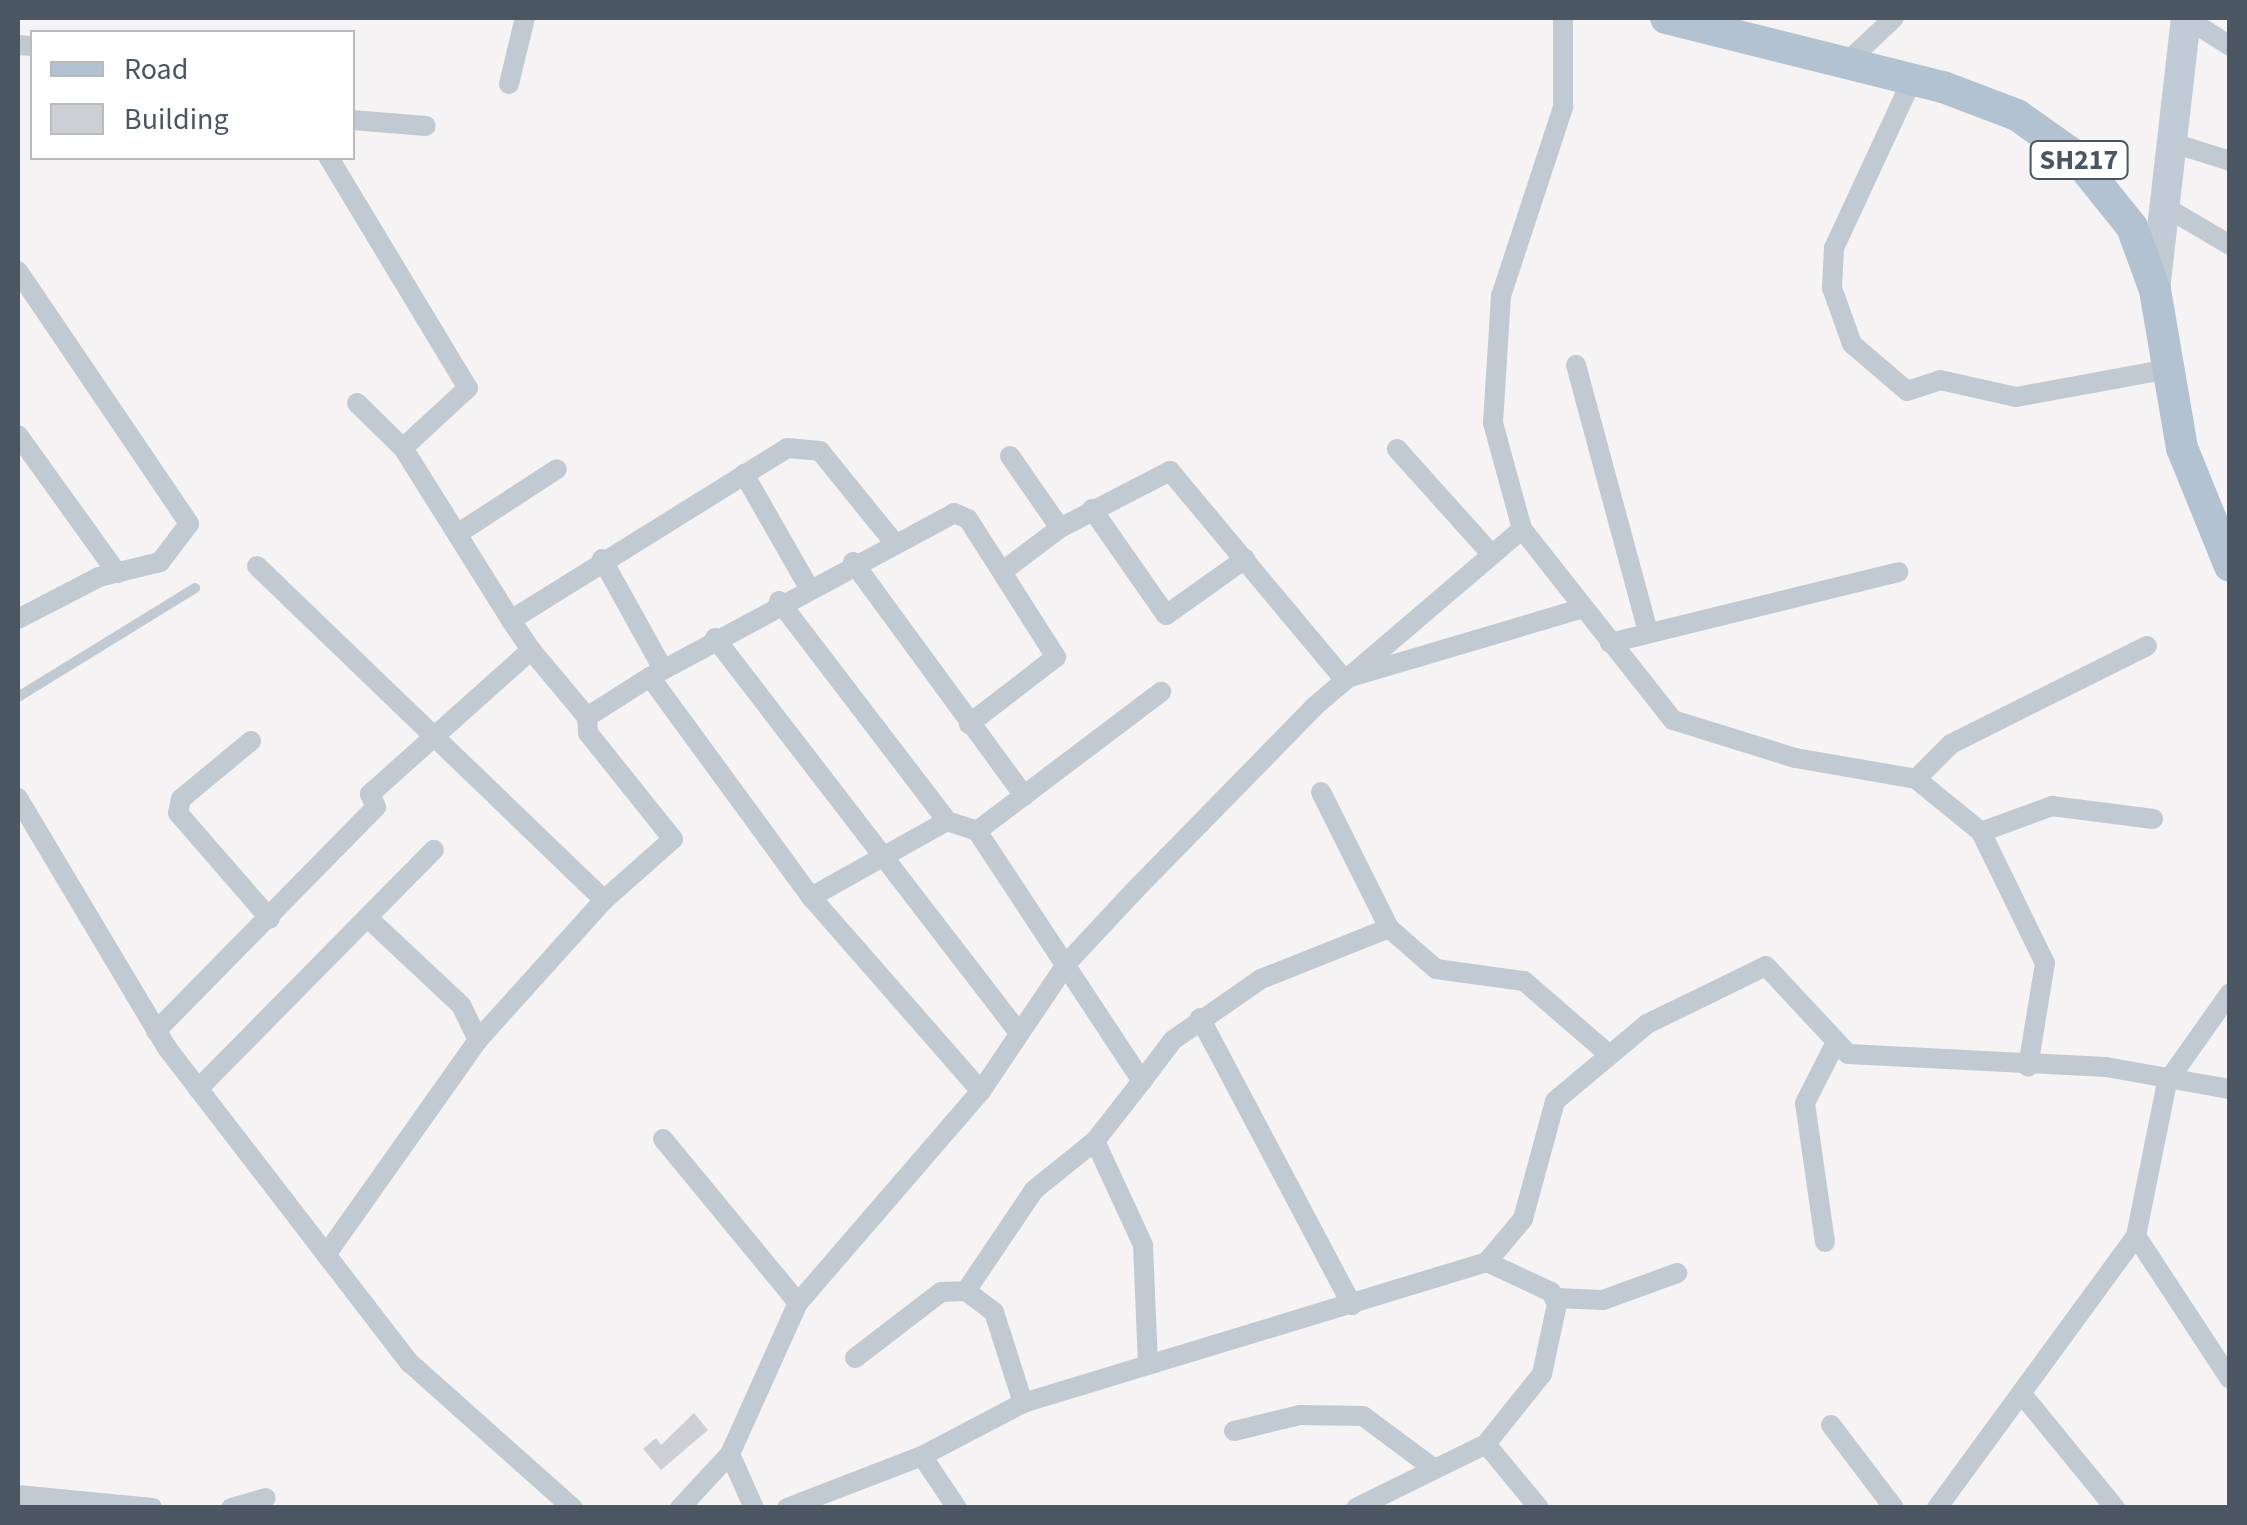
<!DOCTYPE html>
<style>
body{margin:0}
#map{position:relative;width:2247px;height:1525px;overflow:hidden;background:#f5f3f3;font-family:"Source Sans 3",sans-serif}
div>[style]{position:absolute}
.building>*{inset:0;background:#cdcfd5}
.lane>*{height:10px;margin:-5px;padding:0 5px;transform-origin:5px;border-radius:5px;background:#c1cad2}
.street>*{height:20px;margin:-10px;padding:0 10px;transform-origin:10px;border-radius:10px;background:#c1cad2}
.secondary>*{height:30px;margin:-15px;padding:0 15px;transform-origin:15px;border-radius:15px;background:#c1cbd6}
.primary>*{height:32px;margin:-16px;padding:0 16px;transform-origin:16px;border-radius:16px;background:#b3c2d1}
span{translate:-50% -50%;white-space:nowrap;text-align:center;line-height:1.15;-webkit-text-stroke:8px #fff;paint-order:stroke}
.shield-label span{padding:2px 8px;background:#fff;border:2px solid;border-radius:8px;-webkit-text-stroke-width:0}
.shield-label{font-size:28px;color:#4a5661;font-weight:700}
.frame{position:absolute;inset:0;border:20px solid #4a5661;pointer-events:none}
.legend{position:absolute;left:30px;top:30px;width:325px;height:130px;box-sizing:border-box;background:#fff;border:2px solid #b7bbc0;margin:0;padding:12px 18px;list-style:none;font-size:30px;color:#4a5661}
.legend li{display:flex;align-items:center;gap:20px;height:50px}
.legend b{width:50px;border:2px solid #b7bbc0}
</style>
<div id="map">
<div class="building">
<i style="clip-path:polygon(694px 1413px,708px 1430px,661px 1470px,643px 1449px,656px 1438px,661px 1445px)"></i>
</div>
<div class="lane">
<i style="left:18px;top:697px;width:208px;rotate:-31.6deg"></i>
</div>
<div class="street">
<i style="left:2186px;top:18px;width:52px;rotate:32.5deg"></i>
<i style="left:18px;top:45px;width:14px;rotate:4deg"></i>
<i style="left:1847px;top:62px;width:64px;rotate:-43.1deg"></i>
<i style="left:1912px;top:80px;width:185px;rotate:114.9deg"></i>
<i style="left:1834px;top:248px;width:40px;rotate:92.9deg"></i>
<i style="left:1832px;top:288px;width:59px;rotate:70.3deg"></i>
<i style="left:1852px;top:344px;width:72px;rotate:40.5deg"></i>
<i style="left:1907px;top:391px;width:35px;rotate:-18deg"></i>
<i style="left:1940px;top:380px;width:78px;rotate:12.6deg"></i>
<i style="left:2016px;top:397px;width:149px;rotate:-10.4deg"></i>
<i style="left:509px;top:84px;width:68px;rotate:-76.4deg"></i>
<i style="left:352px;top:120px;width:74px;rotate:4.6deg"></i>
<i style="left:2170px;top:142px;width:63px;rotate:17.6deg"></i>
<i style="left:329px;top:158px;width:269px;rotate:58.9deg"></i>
<i style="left:468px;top:388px;width:88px;rotate:137.3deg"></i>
<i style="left:2162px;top:205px;width:79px;rotate:30.5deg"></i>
<i style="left:18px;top:271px;width:305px;rotate:55.9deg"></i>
<i style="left:189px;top:524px;width:48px;rotate:127.3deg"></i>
<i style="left:160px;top:562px;width:63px;rotate:166.2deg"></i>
<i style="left:99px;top:577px;width:91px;rotate:152.6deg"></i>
<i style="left:1576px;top:365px;width:277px;rotate:74.9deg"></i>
<i style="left:357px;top:403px;width:64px;rotate:44.4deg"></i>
<i style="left:403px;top:448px;width:203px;rotate:57.9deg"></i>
<i style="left:18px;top:435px;width:170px;rotate:54.3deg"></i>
<i style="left:1397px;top:449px;width:142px;rotate:48.1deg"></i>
<i style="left:1010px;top:456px;width:88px;rotate:55.2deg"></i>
<i style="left:744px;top:474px;width:129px;rotate:60.3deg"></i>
<i style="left:1092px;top:509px;width:129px;rotate:55.1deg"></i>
<i style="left:1166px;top:615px;width:97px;rotate:-35.3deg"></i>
<i style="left:1522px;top:529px;width:243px;rotate:51.7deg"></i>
<i style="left:1673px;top:720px;width:128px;rotate:17.3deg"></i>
<i style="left:1795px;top:758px;width:123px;rotate:9.8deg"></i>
<i style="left:1916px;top:779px;width:84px;rotate:39.2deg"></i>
<i style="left:1981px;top:832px;width:146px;rotate:64deg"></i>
<i style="left:2045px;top:963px;width:105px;rotate:99.3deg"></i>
<i style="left:457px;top:534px;width:119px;rotate:-33deg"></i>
<i style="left:602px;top:559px;width:126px;rotate:61deg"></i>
<i style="left:853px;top:562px;width:290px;rotate:53.8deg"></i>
<i style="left:257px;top:566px;width:482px;rotate:43.9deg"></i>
<i style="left:604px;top:900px;width:188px;rotate:132deg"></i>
<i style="left:478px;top:1040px;width:263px;rotate:125.3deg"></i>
<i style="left:1003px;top:571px;width:71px;rotate:-37deg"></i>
<i style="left:1060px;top:528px;width:124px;rotate:-27.4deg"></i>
<i style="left:1170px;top:471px;width:271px;rotate:50.1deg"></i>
<i style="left:1344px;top:679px;width:249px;rotate:-16.5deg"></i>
<i style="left:779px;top:601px;width:277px;rotate:52.6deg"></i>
<i style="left:715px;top:638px;width:498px;rotate:52.4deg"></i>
<i style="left:1610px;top:643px;width:297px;rotate:-13.8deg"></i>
<i style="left:531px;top:650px;width:36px;rotate:-124deg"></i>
<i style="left:511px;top:620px;width:325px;rotate:-31.9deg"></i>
<i style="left:787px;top:448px;width:33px;rotate:5deg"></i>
<i style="left:820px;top:451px;width:116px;rotate:51deg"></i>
<i style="left:650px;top:677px;width:345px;rotate:-28.3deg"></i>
<i style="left:954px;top:513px;width:15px;rotate:23deg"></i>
<i style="left:968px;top:519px;width:164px;rotate:57.5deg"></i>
<i style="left:1056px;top:657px;width:110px;rotate:142.4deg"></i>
<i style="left:587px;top:717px;width:16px;rotate:86deg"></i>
<i style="left:588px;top:733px;width:136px;rotate:51.3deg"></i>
<i style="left:673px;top:839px;width:92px;rotate:138.5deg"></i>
<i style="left:251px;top:741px;width:91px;rotate:140.4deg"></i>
<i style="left:181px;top:799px;width:14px;rotate:102deg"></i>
<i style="left:178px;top:813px;width:140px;rotate:49deg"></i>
<i style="left:1916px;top:779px;width:49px;rotate:-45deg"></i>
<i style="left:1951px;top:744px;width:219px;rotate:-26.6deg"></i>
<i style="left:1321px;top:792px;width:152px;rotate:63.4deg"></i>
<i style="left:18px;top:798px;width:291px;rotate:59.2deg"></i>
<i style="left:167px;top:1048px;width:398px;rotate:52.4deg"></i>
<i style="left:410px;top:1363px;width:218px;rotate:41.7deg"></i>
<i style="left:977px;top:831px;width:231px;rotate:-37.1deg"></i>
<i style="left:1981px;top:832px;width:76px;rotate:-20.1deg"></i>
<i style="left:2052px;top:806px;width:102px;rotate:7.3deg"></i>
<i style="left:811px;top:897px;width:258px;rotate:48.8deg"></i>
<i style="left:369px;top:919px;width:126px;rotate:43.1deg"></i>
<i style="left:461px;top:1005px;width:39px;rotate:64deg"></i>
<i style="left:1200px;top:1018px;width:325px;rotate:62.1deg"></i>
<i style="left:156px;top:1031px;width:314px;rotate:-45.5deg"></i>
<i style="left:376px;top:807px;width:14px;rotate:-115deg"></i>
<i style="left:370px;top:794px;width:216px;rotate:-41.8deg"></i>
<i style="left:531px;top:650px;width:87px;rotate:50.1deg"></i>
<i style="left:587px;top:717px;width:75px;rotate:-32.4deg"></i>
<i style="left:650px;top:677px;width:273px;rotate:53.8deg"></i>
<i style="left:811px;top:897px;width:156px;rotate:-29.2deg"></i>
<i style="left:947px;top:821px;width:32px;rotate:18deg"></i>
<i style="left:977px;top:831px;width:300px;rotate:56.6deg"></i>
<i style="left:1142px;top:1081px;width:76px;rotate:128.1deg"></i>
<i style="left:1095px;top:1141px;width:115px;rotate:65.2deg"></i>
<i style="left:1143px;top:1245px;width:119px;rotate:87.6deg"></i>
<i style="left:1142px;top:1081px;width:51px;rotate:-52.9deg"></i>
<i style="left:1173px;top:1040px;width:107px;rotate:-34.7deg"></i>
<i style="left:1261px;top:979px;width:138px;rotate:-21.7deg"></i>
<i style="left:1389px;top:928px;width:62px;rotate:41.1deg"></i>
<i style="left:1436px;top:969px;width:89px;rotate:7.8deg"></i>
<i style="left:1524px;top:981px;width:110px;rotate:40.9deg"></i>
<i style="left:198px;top:1089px;width:336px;rotate:-45.4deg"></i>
<i style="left:663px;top:1139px;width:212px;rotate:50.5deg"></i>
<i style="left:2136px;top:1236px;width:171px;rotate:56.7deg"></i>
<i style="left:1825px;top:1242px;width:140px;rotate:-98.2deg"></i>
<i style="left:1805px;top:1103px;width:64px;rotate:-63deg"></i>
<i style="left:1487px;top:1262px;width:71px;rotate:25.1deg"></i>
<i style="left:1551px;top:1292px;width:13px;rotate:63deg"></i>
<i style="left:1557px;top:1304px;width:72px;rotate:102.1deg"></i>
<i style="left:1542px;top:1374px;width:90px;rotate:128.7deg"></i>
<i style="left:1486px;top:1444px;width:83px;rotate:50.4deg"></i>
<i style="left:966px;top:1291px;width:122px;rotate:-56deg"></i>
<i style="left:1034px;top:1190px;width:78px;rotate:-38.8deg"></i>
<i style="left:1555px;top:1298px;width:48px;rotate:2.4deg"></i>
<i style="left:1603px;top:1300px;width:79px;rotate:-20deg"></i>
<i style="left:855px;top:1358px;width:108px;rotate:-37.5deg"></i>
<i style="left:941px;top:1292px;width:25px;rotate:-2deg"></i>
<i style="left:966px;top:1291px;width:35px;rotate:37deg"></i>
<i style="left:994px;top:1312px;width:96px;rotate:72.3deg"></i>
<i style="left:2021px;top:1393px;width:149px;rotate:50.7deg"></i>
<i style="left:1831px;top:1425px;width:104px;rotate:52.8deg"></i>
<i style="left:1234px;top:1431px;width:68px;rotate:-13.6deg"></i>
<i style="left:1300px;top:1415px;width:63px;rotate:0.9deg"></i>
<i style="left:1363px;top:1416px;width:87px;rotate:36.6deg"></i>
<i style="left:922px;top:1456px;width:63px;rotate:56.1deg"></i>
<i style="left:18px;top:1495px;width:135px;rotate:5.5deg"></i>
<i style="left:231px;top:1508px;width:36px;rotate:-16deg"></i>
<i style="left:680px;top:1508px;width:74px;rotate:-47.2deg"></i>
<i style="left:754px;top:1508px;width:59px;rotate:-114deg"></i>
<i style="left:730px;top:1454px;width:166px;rotate:-65.8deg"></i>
<i style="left:798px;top:1303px;width:280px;rotate:-49.2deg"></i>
<i style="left:981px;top:1091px;width:154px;rotate:-56.1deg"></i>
<i style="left:1067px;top:963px;width:101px;rotate:-47deg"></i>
<i style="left:1136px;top:889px;width:256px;rotate:-45.6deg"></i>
<i style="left:1315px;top:706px;width:272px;rotate:-40.5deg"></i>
<i style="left:1522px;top:529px;width:110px;rotate:-105.3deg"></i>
<i style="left:1493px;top:423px;width:127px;rotate:-86.4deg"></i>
<i style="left:1501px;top:296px;width:199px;rotate:-71.8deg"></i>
<i style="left:1563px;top:107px;width:89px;rotate:-90deg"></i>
<i style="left:787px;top:1508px;width:145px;rotate:-21.1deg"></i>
<i style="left:922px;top:1456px;width:114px;rotate:-27.7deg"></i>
<i style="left:1023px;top:1403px;width:485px;rotate:-16.9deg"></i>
<i style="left:1487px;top:1262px;width:56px;rotate:-50.1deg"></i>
<i style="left:1523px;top:1219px;width:122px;rotate:-74.8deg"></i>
<i style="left:1555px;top:1101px;width:120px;rotate:-39.9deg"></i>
<i style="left:1647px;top:1024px;width:132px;rotate:-26deg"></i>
<i style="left:1766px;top:966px;width:120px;rotate:47deg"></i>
<i style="left:1848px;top:1054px;width:258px;rotate:2.9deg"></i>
<i style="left:2106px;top:1067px;width:126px;rotate:10.1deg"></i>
<i style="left:1356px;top:1508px;width:145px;rotate:-26.2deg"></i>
<i style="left:1937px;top:1508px;width:337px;rotate:-53.8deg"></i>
<i style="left:2136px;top:1236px;width:157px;rotate:-78.6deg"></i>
<i style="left:2167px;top:1082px;width:109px;rotate:-54.7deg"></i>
</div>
<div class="secondary">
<i style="left:2155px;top:290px;width:274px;rotate:-83.5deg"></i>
</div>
<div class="primary">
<i style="left:1666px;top:18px;width:285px;rotate:14deg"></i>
<i style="left:1943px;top:87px;width:79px;rotate:20.7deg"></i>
<i style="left:2017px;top:115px;width:71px;rotate:35.3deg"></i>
<i style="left:2075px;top:156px;width:91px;rotate:51.2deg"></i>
<i style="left:2132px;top:227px;width:67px;rotate:69.9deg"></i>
<i style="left:2155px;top:290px;width:160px;rotate:80.3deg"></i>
<i style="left:2182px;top:448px;width:127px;rotate:67.9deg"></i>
</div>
<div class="shield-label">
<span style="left:2079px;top:160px">SH217</span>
</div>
<div class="frame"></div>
<ul class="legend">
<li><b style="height:12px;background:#b3c2d1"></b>Road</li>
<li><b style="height:28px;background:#cdcfd5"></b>Building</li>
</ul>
</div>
